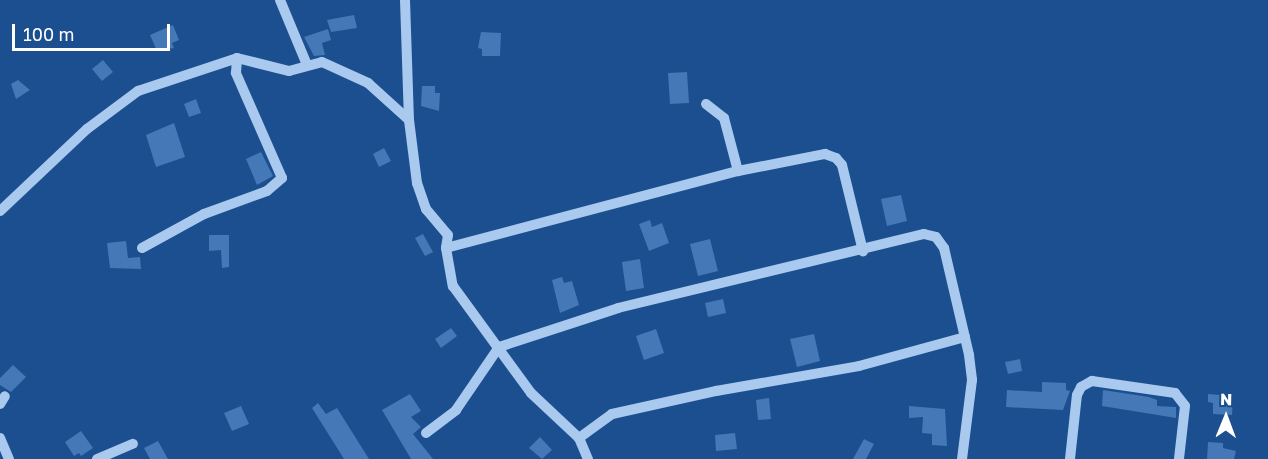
<!DOCTYPE html>
<style>
body{margin:0}
#map{position:relative;width:1268px;height:459px;overflow:hidden;background:#1b4f8f;font-family:"Golos Text",sans-serif}
div>[style]{position:absolute}
.building>*{inset:0;background:#4478b7}
.minor>*{height:10px;margin:-5px;padding:0 5px;transform-origin:5px;border-radius:5px;background:#a9c9ee}
span{translate:-50% -50%;white-space:nowrap;text-align:center;line-height:1.15;-webkit-text-stroke:6px #1b4f8f;paint-order:stroke}
.north{position:absolute;left:1196px;top:387px;width:60px;height:60px;-webkit-text-stroke:4px #1b4f8f;paint-order:stroke;rotate:1deg;font-size:16px;font-weight:700;line-height:24px;text-align:center;color:#fff}
.north::after{content:'';display:block;margin:auto;width:21px;height:27px;background:#fff;clip-path:polygon(50% 0,100% 100%,50% 72%,0 100%)}
.scale{position:absolute;left:12px;top:24px;width:158px;height:27px;box-sizing:border-box;border:3px solid #fff;border-top:0;padding-left:8px;font-size:18px;line-height:21px;white-space:nowrap;color:#fff;-webkit-text-stroke:4px #1b4f8f;paint-order:stroke}
</style>
<div id="map">
<div class="building">
<i style="clip-path:polygon(354px 15px,357px 28px,331px 32px,327px 20px)"></i>
<i style="clip-path:polygon(173px 25px,179px 40px,172px 43px,174px 48px,157px 51px,150px 35px)"></i>
<i style="clip-path:polygon(328px 29px,331px 40px,322px 43px,325px 55px,314px 56px,304px 37px)"></i>
<i style="clip-path:polygon(481px 32px,501px 33px,500px 56px,482px 56px,482px 49px,478px 48px)"></i>
<i style="clip-path:polygon(103px 60px,113px 72px,102px 81px,92px 69px)"></i>
<i style="clip-path:polygon(687px 72px,689px 103px,670px 104px,668px 73px)"></i>
<i style="clip-path:polygon(18px 80px,30px 90px,16px 99px,11px 84px)"></i>
<i style="clip-path:polygon(422px 86px,435px 86px,435px 93px,440px 93px,439px 111px,421px 106px)"></i>
<i style="clip-path:polygon(196px 99px,201px 113px,189px 117px,184px 104px)"></i>
<i style="clip-path:polygon(174px 123px,185px 157px,156px 167px,146px 135px)"></i>
<i style="clip-path:polygon(384px 148px,391px 161px,379px 167px,373px 154px)"></i>
<i style="clip-path:polygon(261px 152px,273px 176px,257px 185px,246px 159px)"></i>
<i style="clip-path:polygon(901px 195px,907px 221px,887px 226px,881px 199px)"></i>
<i style="clip-path:polygon(650px 220px,652px 227px,662px 223px,669px 243px,649px 251px,639px 224px)"></i>
<i style="clip-path:polygon(423px 234px,433px 252px,425px 256px,415px 238px)"></i>
<i style="clip-path:polygon(209px 235px,229px 235px,229px 267px,222px 268px,221px 250px,209px 251px)"></i>
<i style="clip-path:polygon(710px 239px,718px 271px,698px 276px,690px 244px)"></i>
<i style="clip-path:polygon(126px 241px,128px 258px,140px 257px,141px 269px,110px 268px,107px 243px)"></i>
<i style="clip-path:polygon(640px 259px,644px 288px,626px 291px,622px 262px)"></i>
<i style="clip-path:polygon(562px 277px,564px 283px,572px 281px,579px 305px,560px 313px,552px 280px)"></i>
<i style="clip-path:polygon(723px 299px,726px 313px,708px 317px,705px 303px)"></i>
<i style="clip-path:polygon(451px 328px,457px 336px,441px 348px,435px 339px)"></i>
<i style="clip-path:polygon(656px 329px,664px 353px,644px 360px,636px 336px)"></i>
<i style="clip-path:polygon(814px 334px,820px 361px,797px 367px,790px 339px)"></i>
<i style="clip-path:polygon(1020px 359px,1022px 371px,1008px 374px,1005px 362px)"></i>
<i style="clip-path:polygon(13px 365px,26px 377px,11px 392px,0 385px,0 378px)"></i>
<i style="clip-path:polygon(1042px 382px,1066px 383px,1066px 390px,1070px 391px,1063px 410px,1006px 407px,1007px 390px,1042px 392px)"></i>
<i style="clip-path:polygon(1103px 390px,1149px 397px,1157px 400px,1157px 406px,1176px 407px,1176px 418px,1102px 406px)"></i>
<i style="clip-path:polygon(410px 394px,421px 411px,411px 417px,421px 427px,413px 434px,433px 459px,411px 459px,382px 410px)"></i>
<i style="clip-path:polygon(1208px 394px,1233px 396px,1232px 415px,1213px 414px,1213px 403px,1208px 402px)"></i>
<i style="clip-path:polygon(769px 398px,771px 419px,758px 420px,756px 400px)"></i>
<i style="clip-path:polygon(318px 403px,326px 414px,337px 408px,369px 459px,344px 459px,312px 408px)"></i>
<i style="clip-path:polygon(241px 406px,249px 424px,232px 431px,224px 413px)"></i>
<i style="clip-path:polygon(909px 406px,945px 409px,947px 446px,932px 445px,932px 434px,922px 433px,923px 417px,909px 418px)"></i>
<i style="clip-path:polygon(81px 431px,93px 448px,81px 456px,79px 453px,74px 456px,65px 442px)"></i>
<i style="clip-path:polygon(735px 433px,737px 449px,716px 451px,715px 435px)"></i>
<i style="clip-path:polygon(540px 437px,552px 450px,542px 459px,529px 448px)"></i>
<i style="clip-path:polygon(864px 439px,874px 444px,866px 459px,853px 459px)"></i>
<i style="clip-path:polygon(158px 441px,168px 459px,150px 459px,144px 448px)"></i>
<i style="clip-path:polygon(1208px 442px,1223px 443px,1223px 448px,1236px 451px,1234px 459px,1207px 459px)"></i>
</div>
<div class="minor">
<i style="left:280px;top:0;width:70px;rotate:67.4deg"></i>
<i style="left:405px;top:0;width:120px;rotate:88.1deg"></i>
<i style="left:409px;top:120px;width:64px;rotate:82.8deg"></i>
<i style="left:417px;top:183px;width:28px;rotate:71deg"></i>
<i style="left:426px;top:209px;width:34px;rotate:50deg"></i>
<i style="left:448px;top:235px;width:13px;rotate:99deg"></i>
<i style="left:446px;top:248px;width:39px;rotate:80deg"></i>
<i style="left:453px;top:286px;width:132px;rotate:53.9deg"></i>
<i style="left:531px;top:393px;width:66px;rotate:43.2deg"></i>
<i style="left:579px;top:438px;width:23px;rotate:67deg"></i>
<i style="left:706px;top:104px;width:23px;rotate:38deg"></i>
<i style="left:724px;top:118px;width:55px;rotate:75.2deg"></i>
<i style="left:738px;top:171px;width:89px;rotate:-11.1deg"></i>
<i style="left:825px;top:154px;width:12px;rotate:20deg"></i>
<i style="left:836px;top:158px;width:9px;rotate:49deg"></i>
<i style="left:842px;top:165px;width:89px;rotate:76.3deg"></i>
<i style="left:0;top:211px;width:120px;rotate:-43.3deg"></i>
<i style="left:87px;top:129px;width:64px;rotate:-36.7deg"></i>
<i style="left:138px;top:91px;width:104px;rotate:-18.4deg"></i>
<i style="left:237px;top:58px;width:54px;rotate:14deg"></i>
<i style="left:289px;top:71px;width:34px;rotate:-15deg"></i>
<i style="left:322px;top:62px;width:51px;rotate:24.5deg"></i>
<i style="left:368px;top:83px;width:55px;rotate:42.1deg"></i>
<i style="left:142px;top:248px;width:71px;rotate:-28.7deg"></i>
<i style="left:204px;top:214px;width:67px;rotate:-20.1deg"></i>
<i style="left:267px;top:191px;width:20px;rotate:-41deg"></i>
<i style="left:282px;top:178px;width:115px;rotate:-113.7deg"></i>
<i style="left:236px;top:73px;width:15px;rotate:-86deg"></i>
<i style="left:446px;top:248px;width:302px;rotate:-14.8deg"></i>
<i style="left:0;top:404px;width:9px;rotate:-58deg"></i>
<i style="left:426px;top:433px;width:38px;rotate:-37deg"></i>
<i style="left:456px;top:410px;width:76px;rotate:-55.7deg"></i>
<i style="left:499px;top:347px;width:125px;rotate:-18.1deg"></i>
<i style="left:618px;top:308px;width:315px;rotate:-13.6deg"></i>
<i style="left:924px;top:234px;width:12px;rotate:14deg"></i>
<i style="left:936px;top:237px;width:14px;rotate:54deg"></i>
<i style="left:944px;top:248px;width:110px;rotate:76.8deg"></i>
<i style="left:969px;top:355px;width:25px;rotate:83deg"></i>
<i style="left:972px;top:380px;width:80px;rotate:97.2deg"></i>
<i style="left:0;top:438px;width:23px;rotate:67deg"></i>
<i style="left:579px;top:438px;width:41px;rotate:-36deg"></i>
<i style="left:612px;top:414px;width:107px;rotate:-12.5deg"></i>
<i style="left:716px;top:391px;width:145px;rotate:-9.9deg"></i>
<i style="left:859px;top:366px;width:110px;rotate:-15.3deg"></i>
<i style="left:97px;top:459px;width:39px;rotate:-23deg"></i>
<i style="left:1070px;top:459px;width:64px;rotate:-83.8deg"></i>
<i style="left:1077px;top:395px;width:9px;rotate:-63deg"></i>
<i style="left:1081px;top:387px;width:13px;rotate:-29deg"></i>
<i style="left:1092px;top:381px;width:84px;rotate:8.2deg"></i>
<i style="left:1175px;top:393px;width:16px;rotate:52deg"></i>
<i style="left:1185px;top:406px;width:53px;rotate:96.5deg"></i>
</div>
<div class="north">N</div>
<div class="scale">100 m</div>
</div>
